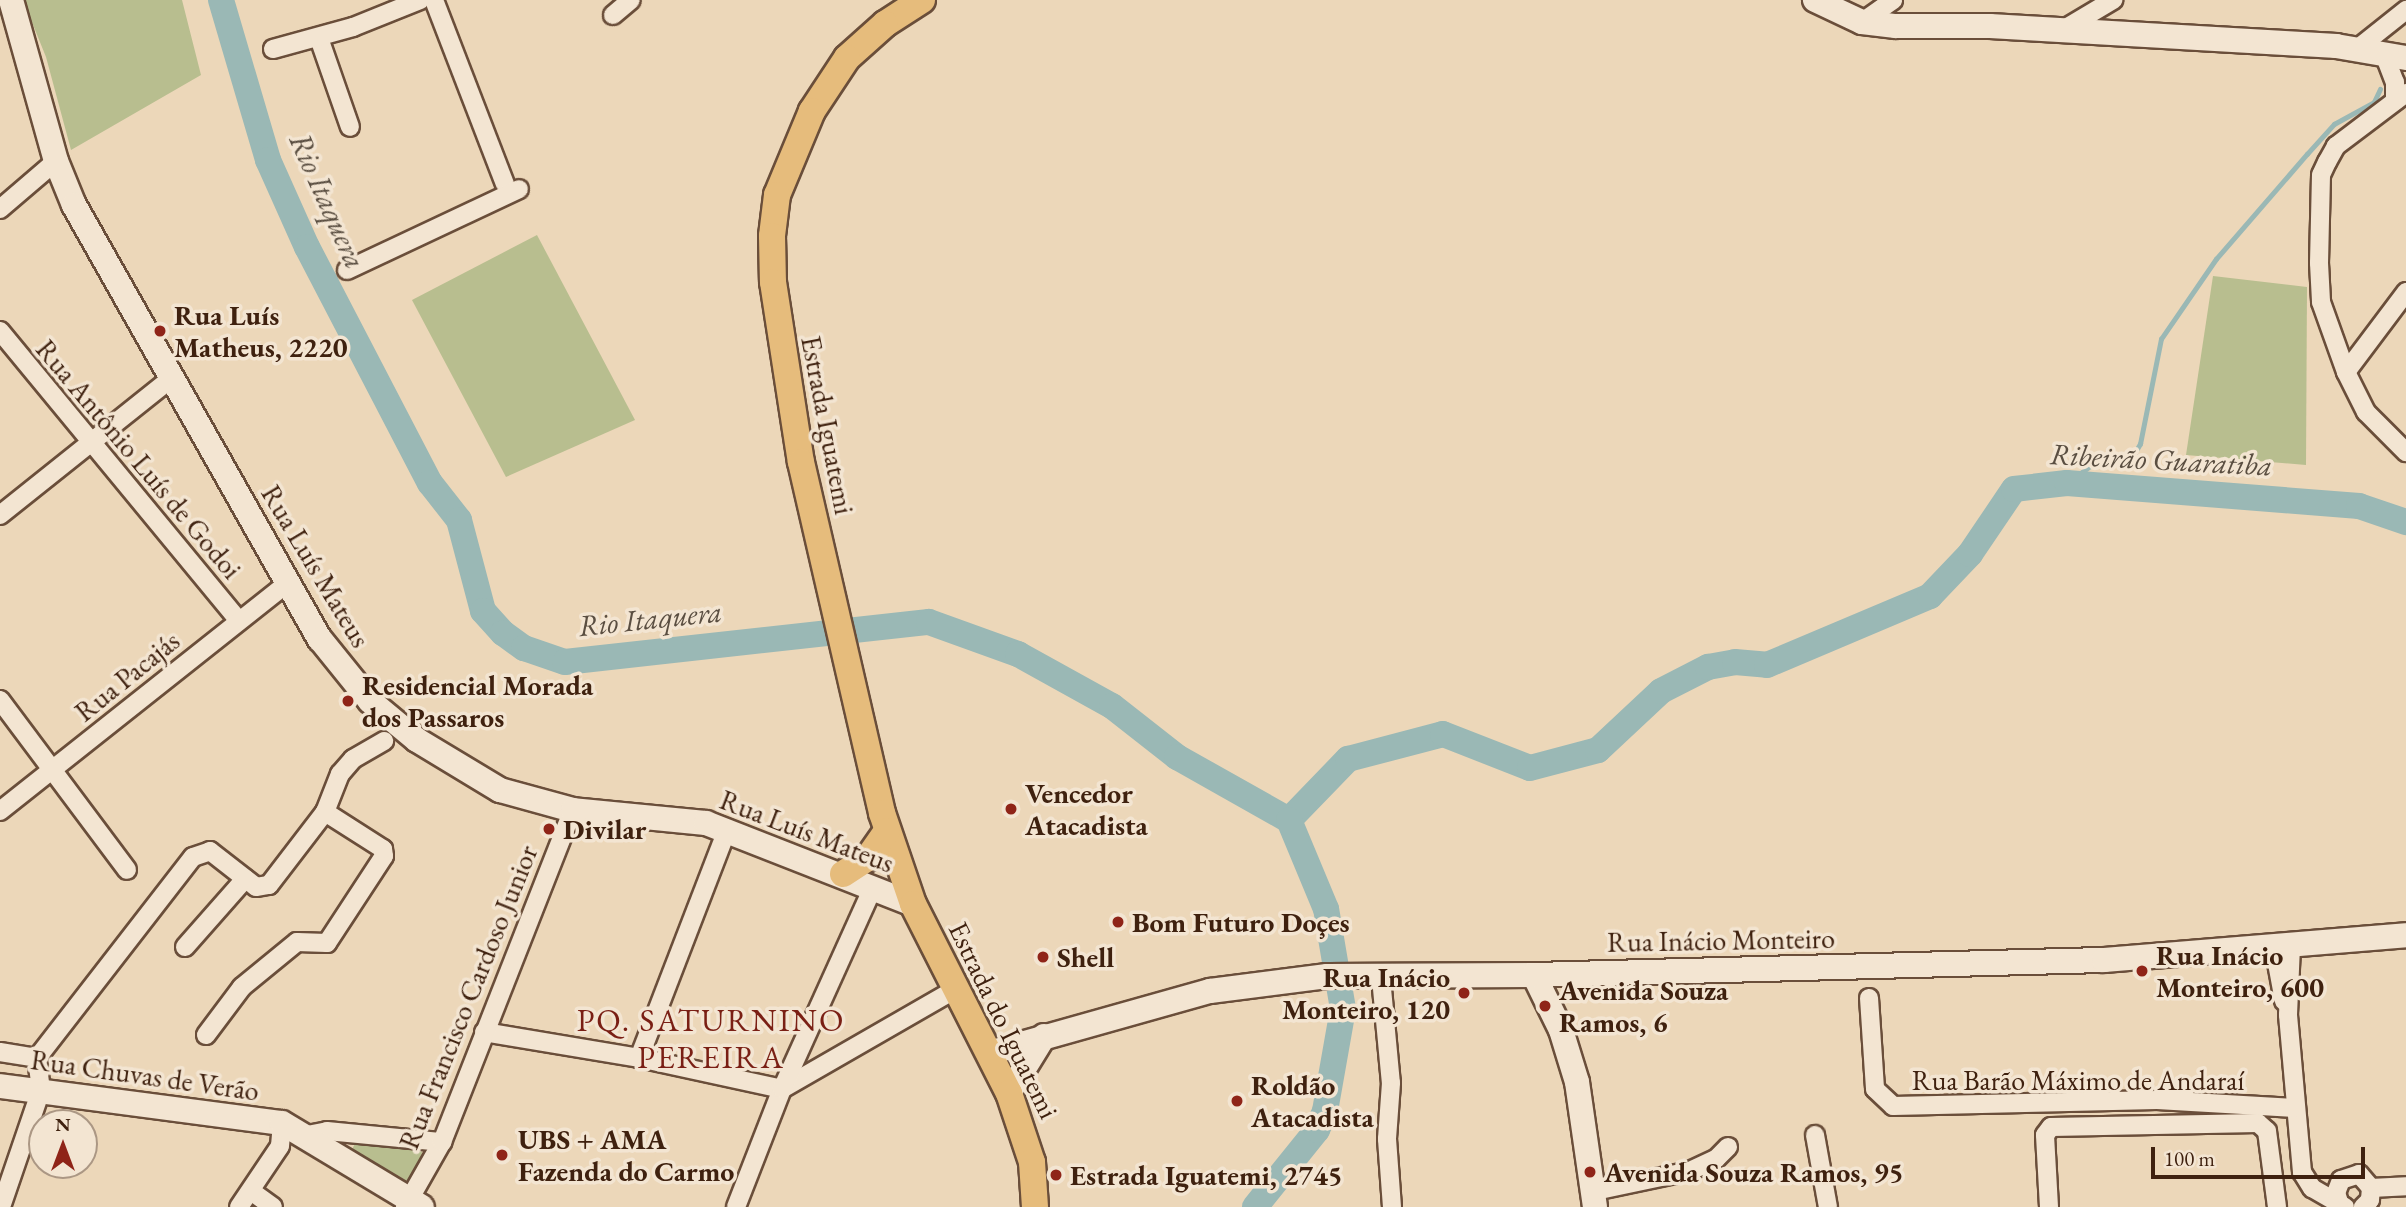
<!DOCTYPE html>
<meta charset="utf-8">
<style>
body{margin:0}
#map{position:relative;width:2406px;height:1207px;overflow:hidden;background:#ecd7b9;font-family:"EB Garamond",serif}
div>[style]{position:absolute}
.green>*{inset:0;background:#b8be8f}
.stream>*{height:4.5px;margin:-2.25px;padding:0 2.25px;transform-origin:2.25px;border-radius:2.25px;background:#9ab8b5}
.river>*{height:26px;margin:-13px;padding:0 13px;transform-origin:13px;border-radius:13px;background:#9ab8b5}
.roads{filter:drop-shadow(2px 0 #6a4e3a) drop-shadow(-2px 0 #6a4e3a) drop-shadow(0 2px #6a4e3a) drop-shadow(0 -2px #6a4e3a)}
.street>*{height:18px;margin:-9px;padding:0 9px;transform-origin:9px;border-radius:9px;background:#f3e5d2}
.secondary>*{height:24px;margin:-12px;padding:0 12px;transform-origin:12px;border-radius:12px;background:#f3e5d2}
.primary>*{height:26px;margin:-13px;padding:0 13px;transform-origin:13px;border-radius:13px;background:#e6bc7c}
.dots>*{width:19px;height:19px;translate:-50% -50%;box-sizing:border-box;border:4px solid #f3e5d2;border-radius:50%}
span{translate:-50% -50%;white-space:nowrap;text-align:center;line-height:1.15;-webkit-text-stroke:7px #f3e5d2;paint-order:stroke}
.poi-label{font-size:28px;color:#3f210f;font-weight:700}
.left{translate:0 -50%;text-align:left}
.right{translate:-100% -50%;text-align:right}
.street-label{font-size:28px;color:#3f210f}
.water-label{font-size:30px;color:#5a4e41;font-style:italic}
.quarter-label{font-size:32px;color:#7a1f14;letter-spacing:2px}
.north{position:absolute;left:28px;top:1109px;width:70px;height:70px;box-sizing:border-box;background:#f3e5d2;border:2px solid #ab9784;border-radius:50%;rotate:0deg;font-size:19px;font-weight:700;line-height:28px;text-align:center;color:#3f210f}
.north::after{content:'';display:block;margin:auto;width:24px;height:32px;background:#8f2418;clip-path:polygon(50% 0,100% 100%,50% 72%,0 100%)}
.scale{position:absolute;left:2151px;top:1147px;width:214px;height:32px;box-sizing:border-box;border:4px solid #3f210f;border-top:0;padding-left:9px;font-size:21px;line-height:24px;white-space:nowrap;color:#3f210f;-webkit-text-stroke:5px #f3e5d2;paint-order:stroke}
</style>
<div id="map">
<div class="green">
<i style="clip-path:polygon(23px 0,182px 0,201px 75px,71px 150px,46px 57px)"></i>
<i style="clip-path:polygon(537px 235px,635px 420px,506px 477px,412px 300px)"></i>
<i style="clip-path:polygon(2213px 276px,2307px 287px,2306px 465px,2186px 455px)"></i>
<i style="clip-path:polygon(357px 1140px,411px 1147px,422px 1152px,421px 1159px,410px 1179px,397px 1184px,349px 1155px)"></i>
</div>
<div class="stream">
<i style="left:2067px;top:483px;width:42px;rotate:-36.3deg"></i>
<i style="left:2101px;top:458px;width:32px;rotate:-4deg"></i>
<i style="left:2133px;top:456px;width:14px;rotate:-60deg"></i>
<i style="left:2140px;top:444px;width:107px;rotate:-78.7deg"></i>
<i style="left:2161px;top:339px;width:97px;rotate:-55.5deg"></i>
<i style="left:2216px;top:259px;width:139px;rotate:-49.1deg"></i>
<i style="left:2307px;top:154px;width:40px;rotate:-48deg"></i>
<i style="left:2334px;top:124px;width:46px;rotate:-28.8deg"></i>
<i style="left:2374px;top:102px;width:14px;rotate:-65deg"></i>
</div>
<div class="river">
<i style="left:221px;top:0;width:167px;rotate:73.6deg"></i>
<i style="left:268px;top:160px;width:95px;rotate:65.9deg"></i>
<i style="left:307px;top:247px;width:266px;rotate:62.5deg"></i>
<i style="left:430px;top:483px;width:47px;rotate:51.9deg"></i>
<i style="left:459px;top:520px;width:94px;rotate:75.2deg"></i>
<i style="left:483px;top:611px;width:30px;rotate:48deg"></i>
<i style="left:503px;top:633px;width:26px;rotate:36deg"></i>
<i style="left:524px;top:648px;width:43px;rotate:18.9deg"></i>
<i style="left:565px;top:662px;width:366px;rotate:-6.3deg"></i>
<i style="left:929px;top:622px;width:95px;rotate:19.8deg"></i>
<i style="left:1018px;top:654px;width:107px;rotate:29deg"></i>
<i style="left:1112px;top:706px;width:83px;rotate:38.1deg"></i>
<i style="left:1177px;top:757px;width:129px;rotate:29.4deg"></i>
<i style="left:1289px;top:820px;width:85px;rotate:-46deg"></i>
<i style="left:1348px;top:759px;width:98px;rotate:-14.7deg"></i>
<i style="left:1443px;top:734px;width:93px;rotate:21.3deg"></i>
<i style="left:1530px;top:768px;width:70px;rotate:-14.8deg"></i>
<i style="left:1598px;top:750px;width:86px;rotate:-43.1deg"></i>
<i style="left:1661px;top:691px;width:53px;rotate:-27.1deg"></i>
<i style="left:1708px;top:667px;width:27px;rotate:-10deg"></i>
<i style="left:1735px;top:662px;width:32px;rotate:5deg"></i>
<i style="left:1767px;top:665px;width:177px;rotate:-22.9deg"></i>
<i style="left:1930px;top:596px;width:58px;rotate:-46.4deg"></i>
<i style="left:1970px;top:554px;width:78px;rotate:-55.9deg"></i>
<i style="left:2014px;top:489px;width:53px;rotate:-6.5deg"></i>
<i style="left:2067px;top:483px;width:293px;rotate:4.5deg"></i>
<i style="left:2359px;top:506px;width:50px;rotate:18.8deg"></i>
<i style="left:1255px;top:1207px;width:99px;rotate:-51.2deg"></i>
<i style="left:1317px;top:1130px;width:21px;rotate:-67deg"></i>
<i style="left:1325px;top:1111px;width:104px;rotate:-80deg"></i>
<i style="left:1343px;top:1009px;width:101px;rotate:-99.6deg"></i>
<i style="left:1326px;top:909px;width:96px;rotate:-112.6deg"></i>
</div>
<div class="roads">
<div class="street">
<i style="left:434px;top:0;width:197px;rotate:68.9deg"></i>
<i style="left:613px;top:15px;width:23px;rotate:-40deg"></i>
<i style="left:1862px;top:22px;width:38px;rotate:-35deg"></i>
<i style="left:2061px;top:31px;width:61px;rotate:-30.8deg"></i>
<i style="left:319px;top:38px;width:94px;rotate:70.8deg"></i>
<i style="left:273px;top:49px;width:83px;rotate:-15.4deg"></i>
<i style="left:353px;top:27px;width:72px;rotate:-21.9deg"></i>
<i style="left:2357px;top:49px;width:63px;rotate:-38.5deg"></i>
<i style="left:2384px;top:54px;width:30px;rotate:69deg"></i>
<i style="left:2395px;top:82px;width:19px;rotate:90deg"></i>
<i style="left:2406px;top:93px;width:88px;rotate:142.9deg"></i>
<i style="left:2336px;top:146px;width:18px;rotate:119deg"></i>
<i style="left:2327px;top:162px;width:14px;rotate:115deg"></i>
<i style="left:2321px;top:175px;width:88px;rotate:91.3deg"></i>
<i style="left:2319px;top:263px;width:39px;rotate:87deg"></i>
<i style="left:2321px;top:302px;width:74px;rotate:70.3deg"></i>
<i style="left:2346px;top:372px;width:45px;rotate:63.4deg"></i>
<i style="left:2366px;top:412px;width:57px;rotate:45deg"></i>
<i style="left:0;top:209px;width:74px;rotate:-40.6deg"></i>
<i style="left:347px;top:270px;width:190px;rotate:-25.2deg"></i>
<i style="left:0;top:331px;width:374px;rotate:50.5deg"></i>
<i style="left:2346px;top:372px;width:100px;rotate:-53.1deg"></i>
<i style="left:0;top:515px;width:221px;rotate:-38.6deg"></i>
<i style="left:0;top:700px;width:212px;rotate:53.2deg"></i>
<i style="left:0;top:811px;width:367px;rotate:-38.4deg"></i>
<i style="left:2291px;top:946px;width:69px;rotate:92.5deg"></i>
<i style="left:2288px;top:1015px;width:158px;rotate:84.9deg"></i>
<i style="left:2302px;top:1172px;width:19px;rotate:58deg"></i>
<i style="left:2312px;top:1188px;width:38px;rotate:30deg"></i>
<i style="left:185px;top:947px;width:91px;rotate:-48.6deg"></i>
<i style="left:2274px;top:947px;width:55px;rotate:79.5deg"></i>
<i style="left:1381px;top:978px;width:105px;rotate:84.6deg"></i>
<i style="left:1391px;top:1083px;width:56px;rotate:94.1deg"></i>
<i style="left:1387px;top:1139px;width:68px;rotate:85.8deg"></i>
<i style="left:1869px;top:998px;width:91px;rotate:86.2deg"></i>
<i style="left:1875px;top:1089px;width:25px;rotate:43deg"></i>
<i style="left:1893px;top:1106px;width:264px;rotate:-1.3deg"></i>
<i style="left:2157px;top:1100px;width:138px;rotate:3.3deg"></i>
<i style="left:484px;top:1032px;width:157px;rotate:9.5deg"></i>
<i style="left:639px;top:1058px;width:146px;rotate:12.2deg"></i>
<i style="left:782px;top:1089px;width:201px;rotate:-29.9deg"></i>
<i style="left:206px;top:1035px;width:60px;rotate:-53.1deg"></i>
<i style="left:242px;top:987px;width:71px;rotate:-39.3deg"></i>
<i style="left:297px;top:942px;width:30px;rotate:2deg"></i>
<i style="left:327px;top:943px;width:104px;rotate:-56.8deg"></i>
<i style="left:384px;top:856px;width:7px;rotate:-98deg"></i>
<i style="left:383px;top:849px;width:69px;rotate:-147.5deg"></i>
<i style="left:0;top:1052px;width:37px;rotate:9deg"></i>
<i style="left:37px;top:1058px;width:32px;rotate:83deg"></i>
<i style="left:41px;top:1090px;width:124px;rotate:108.9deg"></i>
<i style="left:37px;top:1058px;width:254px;rotate:-52.2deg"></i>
<i style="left:193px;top:857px;width:18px;rotate:-19deg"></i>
<i style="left:210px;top:851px;width:58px;rotate:38deg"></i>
<i style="left:256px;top:887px;width:13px;rotate:-9deg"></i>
<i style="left:269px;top:885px;width:92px;rotate:-52.5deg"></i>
<i style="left:325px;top:812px;width:41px;rotate:-68.5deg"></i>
<i style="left:340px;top:774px;width:20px;rotate:-49deg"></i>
<i style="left:353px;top:759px;width:36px;rotate:-30deg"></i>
<i style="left:639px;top:1058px;width:244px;rotate:-68.9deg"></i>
<i style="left:1815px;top:1135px;width:73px;rotate:79.8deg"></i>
<i style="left:302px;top:1136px;width:25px;rotate:-11deg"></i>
<i style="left:327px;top:1131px;width:116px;rotate:5.5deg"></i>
<i style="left:2371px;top:1188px;width:35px;rotate:-3deg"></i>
<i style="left:251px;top:1191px;width:27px;rotate:36deg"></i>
<i style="left:1595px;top:1191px;width:97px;rotate:-11.9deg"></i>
<i style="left:1690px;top:1171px;width:29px;rotate:-25deg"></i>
<i style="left:1716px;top:1159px;width:17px;rotate:-45deg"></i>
<i style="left:2339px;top:1202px;width:9px;rotate:-108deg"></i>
<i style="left:2336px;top:1193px;width:14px;rotate:-69deg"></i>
<i style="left:2341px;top:1180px;width:19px;rotate:-18deg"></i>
<i style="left:2359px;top:1174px;width:18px;rotate:49deg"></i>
<i style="left:2371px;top:1188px;width:12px;rotate:95deg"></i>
<i style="left:2370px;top:1200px;width:10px;rotate:135deg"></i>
<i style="left:239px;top:1207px;width:73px;rotate:-56.1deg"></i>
<i style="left:280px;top:1146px;width:23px;rotate:-85deg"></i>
<i style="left:405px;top:1207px;width:75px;rotate:-60.4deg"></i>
<i style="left:442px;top:1142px;width:357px;rotate:-68.5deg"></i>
<i style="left:736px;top:1207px;width:127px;rotate:-68.7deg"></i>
<i style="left:782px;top:1089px;width:222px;rotate:-65.7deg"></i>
<i style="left:2049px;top:1207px;width:72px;rotate:-93.2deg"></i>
<i style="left:2045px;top:1135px;width:10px;rotate:-53deg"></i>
<i style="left:2051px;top:1127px;width:207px;rotate:-1.1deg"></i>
<i style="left:2258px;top:1123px;width:12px;rotate:42deg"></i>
<i style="left:2267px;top:1131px;width:77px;rotate:82.5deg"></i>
</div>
<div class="secondary">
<i style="left:11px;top:0;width:167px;rotate:74.4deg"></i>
<i style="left:56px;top:161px;width:48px;rotate:67.8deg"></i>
<i style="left:74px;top:205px;width:499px;rotate:60.5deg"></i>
<i style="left:320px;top:639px;width:80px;rotate:51.1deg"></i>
<i style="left:370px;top:701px;width:61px;rotate:39.7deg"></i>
<i style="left:417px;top:740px;width:97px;rotate:31.1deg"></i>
<i style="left:500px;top:790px;width:76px;rotate:15.3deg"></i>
<i style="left:573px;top:810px;width:134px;rotate:5.6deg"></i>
<i style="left:706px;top:823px;width:222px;rotate:21.4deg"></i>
<i style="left:1815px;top:0;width:52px;rotate:25.1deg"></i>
<i style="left:1862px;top:22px;width:34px;rotate:7deg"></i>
<i style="left:1896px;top:26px;width:94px"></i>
<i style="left:1990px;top:26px;width:347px;rotate:3.3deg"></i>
<i style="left:2336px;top:46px;width:71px;rotate:9.7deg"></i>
<i style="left:1534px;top:975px;width:61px;rotate:63.9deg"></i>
<i style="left:1561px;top:1030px;width:54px;rotate:72.9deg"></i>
<i style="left:1577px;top:1082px;width:126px;rotate:81.8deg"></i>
<i style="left:989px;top:1053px;width:230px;rotate:-15.7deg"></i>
<i style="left:1210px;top:991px;width:118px;rotate:-7.3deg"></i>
<i style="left:1327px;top:976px;width:207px;rotate:-0.3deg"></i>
<i style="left:1534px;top:975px;width:570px;rotate:-1.51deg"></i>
<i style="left:2104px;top:960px;width:303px;rotate:-4.7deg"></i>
<i style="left:0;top:1086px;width:284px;rotate:7.5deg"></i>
<i style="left:282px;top:1123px;width:163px;rotate:31deg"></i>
<i style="left:1009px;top:1093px;width:67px;rotate:-58.4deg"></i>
</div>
<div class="primary">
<i style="left:922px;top:0;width:44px;rotate:147deg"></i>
<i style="left:885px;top:24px;width:51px;rotate:138.2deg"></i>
<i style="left:847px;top:58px;width:64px;rotate:123.4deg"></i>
<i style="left:812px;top:111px;width:91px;rotate:112.6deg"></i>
<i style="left:777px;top:195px;width:41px;rotate:97deg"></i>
<i style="left:772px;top:236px;width:46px;rotate:88.8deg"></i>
<i style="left:773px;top:282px;width:182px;rotate:81.2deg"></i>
<i style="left:801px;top:462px;width:360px;rotate:77deg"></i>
<i style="left:882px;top:813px;width:96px;rotate:71.2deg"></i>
<i style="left:913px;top:904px;width:212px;rotate:63.1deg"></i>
<i style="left:1009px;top:1093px;width:73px;rotate:71.6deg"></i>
<i style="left:1032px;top:1162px;width:45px;rotate:86.2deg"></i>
<i style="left:843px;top:874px;width:30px;rotate:-33deg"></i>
<i style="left:868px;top:858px;width:33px;rotate:-55deg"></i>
</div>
</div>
<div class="dots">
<i style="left:160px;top:331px;background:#8f2418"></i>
<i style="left:348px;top:701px;background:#8f2418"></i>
<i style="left:1011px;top:809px;background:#8f2418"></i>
<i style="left:549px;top:829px;background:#8f2418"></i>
<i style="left:1118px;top:922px;background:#8f2418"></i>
<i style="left:1043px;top:957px;background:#8f2418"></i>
<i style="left:2142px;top:971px;background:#8f2418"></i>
<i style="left:1464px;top:993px;background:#8f2418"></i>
<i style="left:1545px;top:1006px;background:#8f2418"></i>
<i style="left:1237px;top:1101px;background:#8f2418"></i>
<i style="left:502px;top:1155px;background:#8f2418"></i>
<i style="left:1590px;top:1172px;background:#8f2418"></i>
<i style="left:1056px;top:1175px;background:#8f2418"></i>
</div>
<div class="poi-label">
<span class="left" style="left:174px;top:331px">Rua Luís<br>Matheus, 2220</span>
<span class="left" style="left:362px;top:701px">Residencial Morada<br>dos Passaros</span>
<span class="left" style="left:1025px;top:809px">Vencedor<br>Atacadista</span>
<span class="left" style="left:563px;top:829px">Divilar</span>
<span class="left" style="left:1132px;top:922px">Bom Futuro Doçes</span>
<span class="left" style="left:2156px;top:971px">Rua Inácio<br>Monteiro, 600</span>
<span class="left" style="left:1057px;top:957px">Shell</span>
<span class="right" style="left:1450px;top:993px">Rua Inácio<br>Monteiro, 120</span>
<span class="left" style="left:1559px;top:1006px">Avenida Souza<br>Ramos, 6</span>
<span class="left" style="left:1251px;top:1101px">Roldão<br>Atacadista</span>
<span class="left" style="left:518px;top:1155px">UBS + AMA<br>Fazenda do Carmo</span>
<span class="left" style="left:1604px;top:1172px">Avenida Souza Ramos, 95</span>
<span class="left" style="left:1070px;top:1175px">Estrada Iguatemi, 2745</span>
</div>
<div class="street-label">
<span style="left:828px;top:425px;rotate:79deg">Estrada Iguatemi</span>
<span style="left:139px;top:459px;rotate:50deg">Rua Antônio Luís de Godoi</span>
<span style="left:316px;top:566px;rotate:59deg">Rua Luís Mateus</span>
<span style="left:127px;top:676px;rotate:-39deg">Rua Pacajás</span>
<span style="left:807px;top:831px;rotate:21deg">Rua Luís Mateus</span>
<span style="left:1721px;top:940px;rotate:-1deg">Rua Inácio Monteiro</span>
<span style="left:468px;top:997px;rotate:-68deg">Rua Francisco Cardoso Junior</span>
<span style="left:1004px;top:1020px;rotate:64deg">Estrada do Iguatemi</span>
<span style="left:145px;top:1075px;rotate:8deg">Rua Chuvas de Verão</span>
<span style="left:2078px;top:1080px">Rua Barão Máximo de Andaraí</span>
</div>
<div class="water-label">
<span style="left:327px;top:201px;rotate:66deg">Rio Itaquera</span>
<span style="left:2161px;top:460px;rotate:3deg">Ribeirão Guaratiba</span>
<span style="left:650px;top:619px;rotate:-6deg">Rio Itaquera</span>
</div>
<div class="quarter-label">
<span style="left:711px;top:1039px">PQ. SATURNINO<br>PEREIRA</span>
</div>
<div class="north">N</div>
<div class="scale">100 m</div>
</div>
